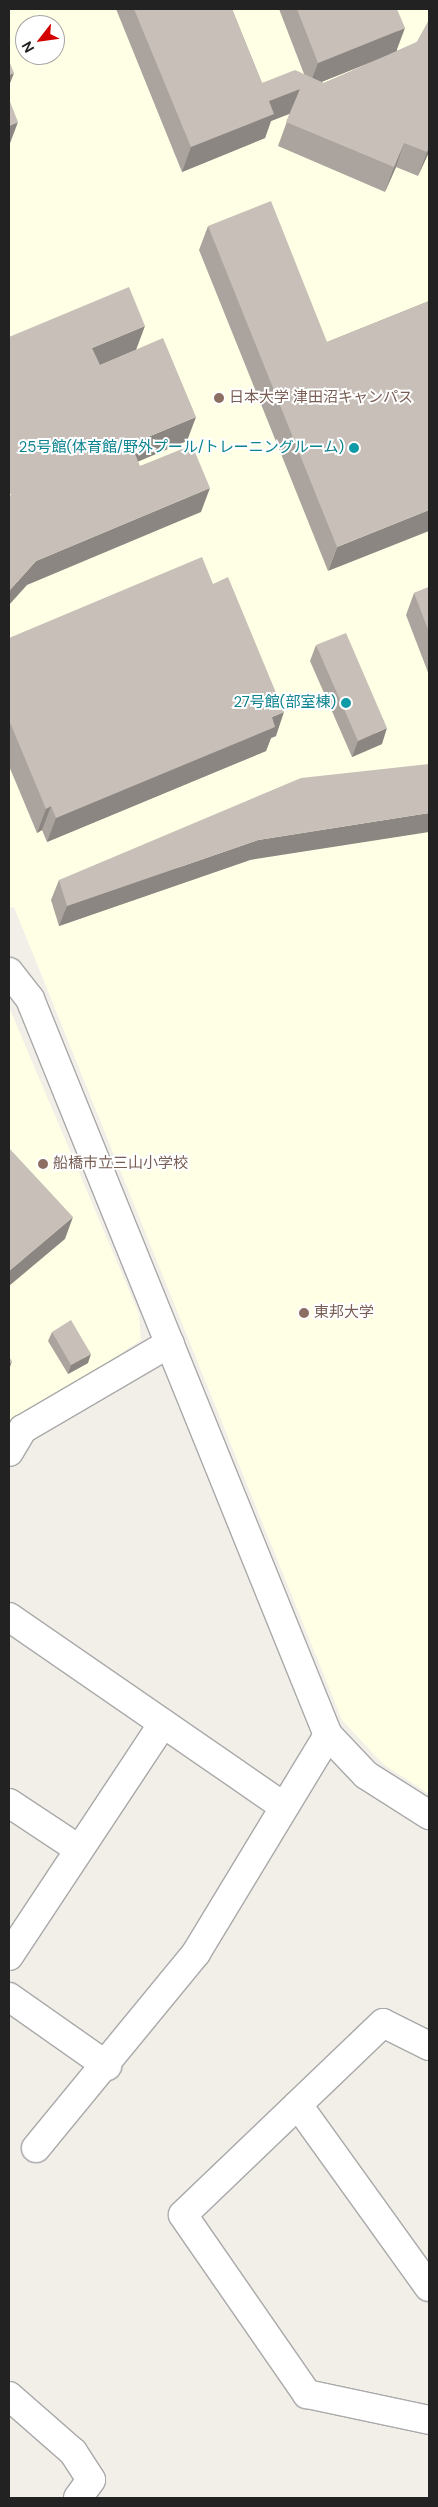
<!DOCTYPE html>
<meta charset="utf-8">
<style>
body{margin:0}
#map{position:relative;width:438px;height:2507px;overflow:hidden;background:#f2efe9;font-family:"DM Sans","Noto Sans JP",sans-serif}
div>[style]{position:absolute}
.education>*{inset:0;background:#ffffe5}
.roads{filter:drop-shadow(1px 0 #a9a9a9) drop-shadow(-1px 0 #a9a9a9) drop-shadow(0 1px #a9a9a9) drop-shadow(0 -1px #a9a9a9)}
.minor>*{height:28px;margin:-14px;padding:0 14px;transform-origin:14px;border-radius:14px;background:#fff}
.wall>*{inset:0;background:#aba49e}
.shaded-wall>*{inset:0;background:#8b8681}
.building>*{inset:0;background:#c7bfb8}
.dots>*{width:14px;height:14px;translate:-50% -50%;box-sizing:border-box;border:2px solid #fff;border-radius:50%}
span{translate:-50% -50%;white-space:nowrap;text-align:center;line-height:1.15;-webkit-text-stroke:4px #fff;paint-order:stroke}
.education-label{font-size:15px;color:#785e54}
.left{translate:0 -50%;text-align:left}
.culture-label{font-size:15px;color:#0d838f}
.right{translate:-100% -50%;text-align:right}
.frame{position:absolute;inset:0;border:10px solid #222;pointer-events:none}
.north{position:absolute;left:15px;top:15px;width:50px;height:50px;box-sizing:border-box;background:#fff;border:1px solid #a7a7a7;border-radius:50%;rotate:240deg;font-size:14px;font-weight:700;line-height:20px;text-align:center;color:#222}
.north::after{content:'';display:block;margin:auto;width:18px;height:22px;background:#d40000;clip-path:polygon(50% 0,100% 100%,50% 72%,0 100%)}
</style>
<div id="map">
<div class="education">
<i style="clip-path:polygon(evenodd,9px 9px,429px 9px,429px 1794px,383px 1764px,342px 1720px,14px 907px,9px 908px,9px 9px,25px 25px,55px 25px,55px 55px,25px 55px,25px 25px)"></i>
<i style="clip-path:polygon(9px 1007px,139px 1314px,141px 1340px,9px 1428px)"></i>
</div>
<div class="roads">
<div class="minor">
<i style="left:9px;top:972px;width:34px;rotate:52deg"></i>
<i style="left:30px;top:999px;width:794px;rotate:67.96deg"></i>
<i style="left:328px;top:1735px;width:55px;rotate:46.5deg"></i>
<i style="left:366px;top:1775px;width:75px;rotate:32.4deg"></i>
<i style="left:9px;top:1452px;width:27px;rotate:-59deg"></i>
<i style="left:23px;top:1429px;width:170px;rotate:-30.3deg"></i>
<i style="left:9px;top:1617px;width:331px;rotate:34.6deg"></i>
<i style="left:9px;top:1803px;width:82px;rotate:33.5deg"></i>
<i style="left:9px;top:1956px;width:279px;rotate:-56.5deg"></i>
<i style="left:9px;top:1997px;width:120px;rotate:35.1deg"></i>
<i style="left:429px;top:2046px;width:51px;rotate:-153.4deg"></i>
<i style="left:383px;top:2023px;width:277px;rotate:136.2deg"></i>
<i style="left:183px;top:2215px;width:218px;rotate:55.3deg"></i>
<i style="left:307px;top:2394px;width:125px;rotate:12deg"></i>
<i style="left:298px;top:2105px;width:224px;rotate:54.3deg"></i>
<i style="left:36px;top:2148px;width:252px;rotate:-50.6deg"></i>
<i style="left:196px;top:1953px;width:255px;rotate:-58.8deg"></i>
<i style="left:9px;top:2396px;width:85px;rotate:41.2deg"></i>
<i style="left:73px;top:2452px;width:33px;rotate:57deg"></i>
<i style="left:91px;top:2480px;width:22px;rotate:126deg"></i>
</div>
</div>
<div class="wall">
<i style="clip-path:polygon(evenodd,116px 9px,232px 9px,262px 83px,304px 74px,279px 9px,397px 9px,397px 51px,417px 42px,429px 20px,429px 152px,418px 176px,396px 167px,385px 192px,278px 146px,290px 113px,271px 121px,265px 138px,182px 172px,116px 9px,379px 59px,324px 83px,321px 82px,379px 59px)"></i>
<i style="clip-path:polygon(208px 226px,327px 342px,429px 301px,328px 571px,199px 250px)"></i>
<i style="clip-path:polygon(429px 587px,429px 675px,406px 615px,414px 593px)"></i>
<i style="clip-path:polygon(9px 638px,276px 736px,271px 738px,266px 751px,47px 842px,42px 830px,37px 833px,9px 766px)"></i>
<i style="clip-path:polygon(316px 645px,382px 744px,352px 757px,310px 661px)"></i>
<i style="clip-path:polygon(250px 860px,59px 926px,51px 900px,59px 880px)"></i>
<i style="clip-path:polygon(52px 1332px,88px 1363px,68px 1374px,48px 1341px)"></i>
</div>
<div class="shaded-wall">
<i style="clip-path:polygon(405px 28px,396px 52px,309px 87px,318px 63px)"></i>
<i style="clip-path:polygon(14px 73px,9px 86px,9px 75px)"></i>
<i style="clip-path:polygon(300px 89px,292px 113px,271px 121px,265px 138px,182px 172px,191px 147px,269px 101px)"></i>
<i style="clip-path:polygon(18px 122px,9px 146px,9px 126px)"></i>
<i style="clip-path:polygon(404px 143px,396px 167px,385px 192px,394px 167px)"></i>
<i style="clip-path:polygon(429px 147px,429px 152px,418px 176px,427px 152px)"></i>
<i style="clip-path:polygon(145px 326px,136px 350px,84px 372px,92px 348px)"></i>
<i style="clip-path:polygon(196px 417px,187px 441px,123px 468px,131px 444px)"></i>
<i style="clip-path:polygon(210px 488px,201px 512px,27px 585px,9px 605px,9px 591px,36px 561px)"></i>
<i style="clip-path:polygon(429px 510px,429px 531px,328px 571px,337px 547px)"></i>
<i style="clip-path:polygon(284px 712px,276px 736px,271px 738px,266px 751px,47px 842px,56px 818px,272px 717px)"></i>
<i style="clip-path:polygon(387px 728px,382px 744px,352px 757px,358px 741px)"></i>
<i style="clip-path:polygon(51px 806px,42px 830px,37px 833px,46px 809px)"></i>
<i style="clip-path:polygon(429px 813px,429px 832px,250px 860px,59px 926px,67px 906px,258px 840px)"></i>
<i style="clip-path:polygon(73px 1217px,65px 1239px,9px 1286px,9px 1271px)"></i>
<i style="clip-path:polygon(91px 1354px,88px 1363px,68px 1374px,71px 1365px)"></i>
<i style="clip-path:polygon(12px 1361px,9px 1370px,9px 1364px)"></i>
</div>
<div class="building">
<i style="clip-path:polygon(134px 9px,232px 9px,262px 83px,295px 70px,324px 83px,417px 42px,429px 20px,429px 147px,427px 152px,404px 143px,394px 167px,286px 122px,300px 89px,269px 101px,274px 114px,191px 147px)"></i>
<i style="clip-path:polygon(297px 9px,397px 9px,405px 28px,318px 63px)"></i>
<i style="clip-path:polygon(9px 61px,14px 73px,9px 75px)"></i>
<i style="clip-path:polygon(9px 99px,18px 122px,9px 126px)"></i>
<i style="clip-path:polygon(271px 201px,327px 342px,429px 301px,429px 510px,337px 547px,208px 226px)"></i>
<i style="clip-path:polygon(129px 287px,145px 326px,92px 348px,100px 365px,163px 338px,196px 417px,131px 444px,140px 466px,192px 445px,210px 488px,36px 561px,9px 591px,9px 496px,11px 495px,9px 491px,9px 337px)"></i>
<i style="clip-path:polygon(202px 557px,213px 584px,228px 577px,284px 712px,272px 717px,275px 727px,56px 818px,51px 806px,46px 809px,9px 720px,9px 638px)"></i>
<i style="clip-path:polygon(429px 587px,429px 632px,414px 593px)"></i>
<i style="clip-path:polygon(346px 633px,387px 728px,358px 741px,316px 645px)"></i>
<i style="clip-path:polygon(429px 764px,429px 813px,258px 840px,67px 906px,59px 880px,301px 778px)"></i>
<i style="clip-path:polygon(9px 1148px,73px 1217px,9px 1271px)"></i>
<i style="clip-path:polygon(71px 1320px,91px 1354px,71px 1365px,52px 1332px)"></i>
<i style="clip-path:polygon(9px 1357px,12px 1361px,9px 1364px)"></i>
</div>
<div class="dots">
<i style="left:219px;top:398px;background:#8d6e63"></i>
<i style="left:354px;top:448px;background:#0f9aa8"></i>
<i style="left:346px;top:703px;background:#0f9aa8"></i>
<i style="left:43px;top:1164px;background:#8d6e63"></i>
<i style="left:304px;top:1313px;background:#8d6e63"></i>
</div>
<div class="education-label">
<span class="left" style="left:229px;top:398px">日本大学 津田沼キャンパス</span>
<span class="left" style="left:53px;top:1164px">船橋市立三山小学校</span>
<span class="left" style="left:314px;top:1313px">東邦大学</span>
</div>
<div class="culture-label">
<span class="right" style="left:344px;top:448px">25号館(体育館/野外プール/トレーニングルーム)</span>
<span class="right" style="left:336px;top:703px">27号館(部室棟)</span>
</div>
<div class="frame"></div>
<div class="north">N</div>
</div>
